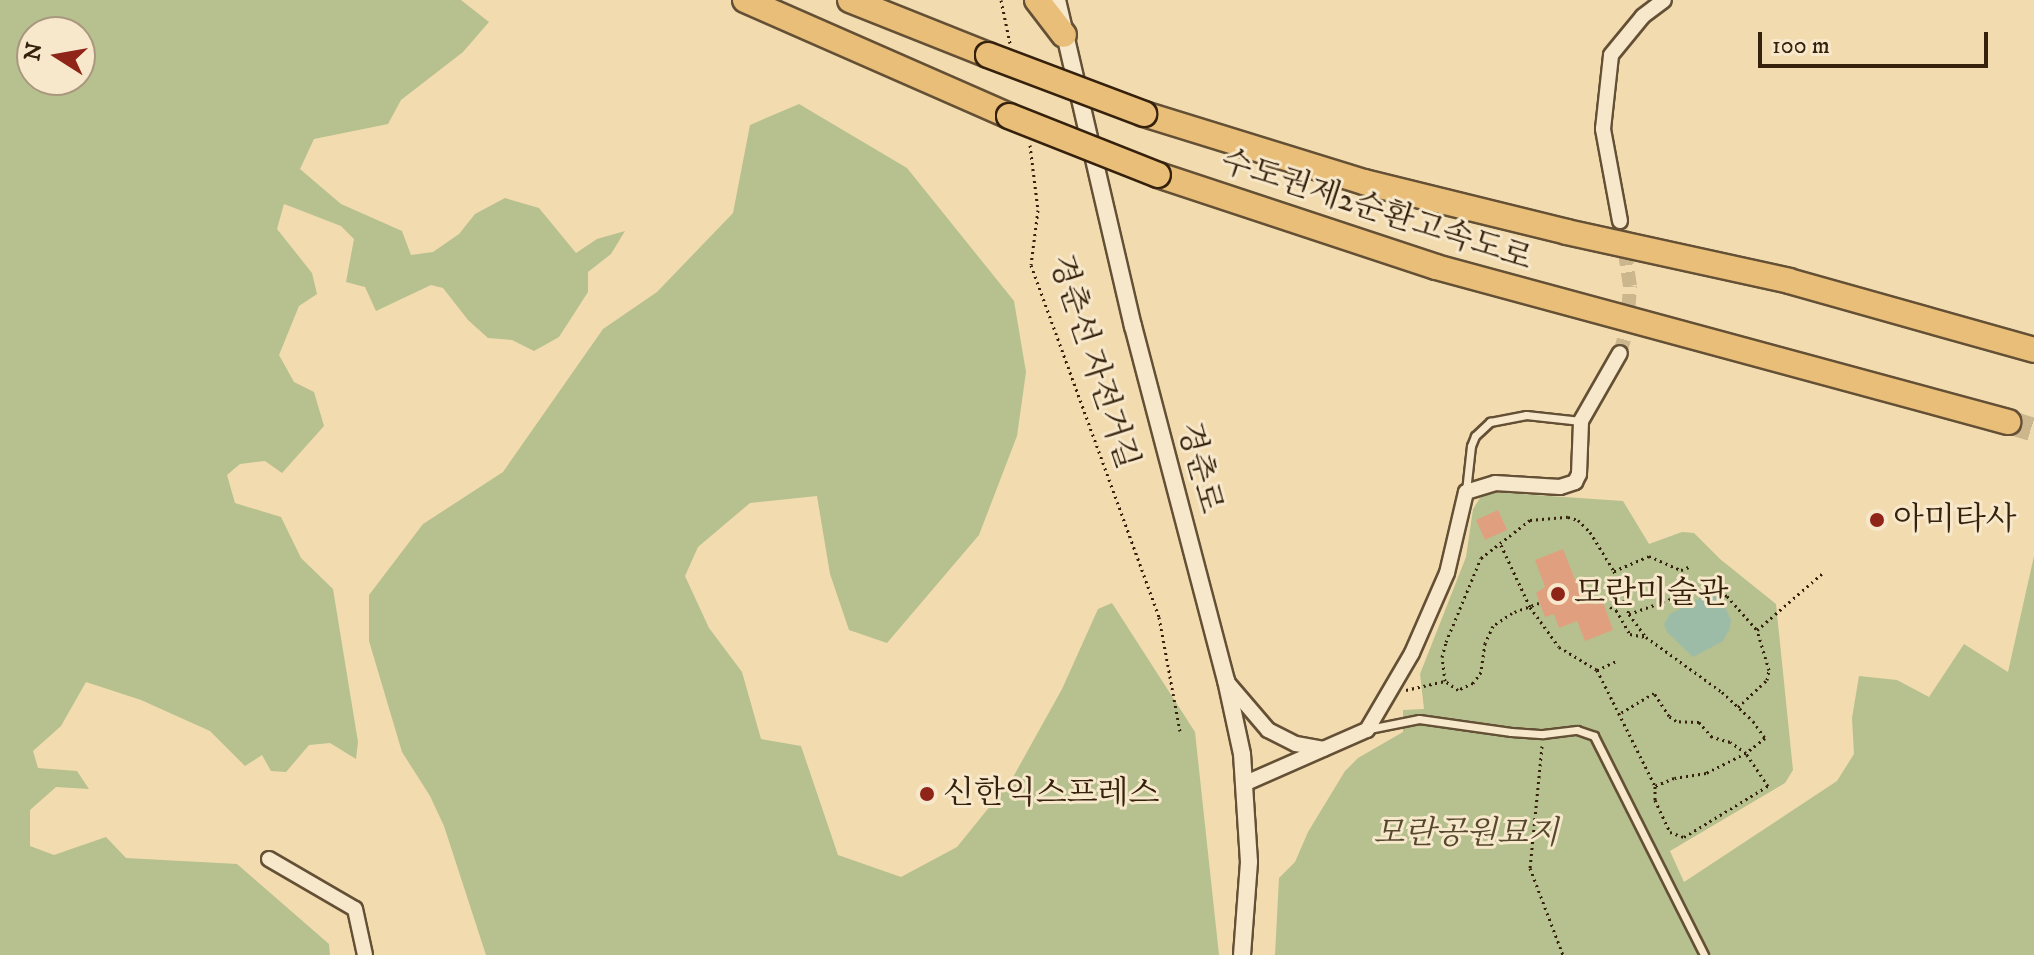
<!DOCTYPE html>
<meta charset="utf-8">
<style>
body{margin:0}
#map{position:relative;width:2034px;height:955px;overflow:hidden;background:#f2dbaf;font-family:"IM FELL DW Pica","Noto Serif KR",serif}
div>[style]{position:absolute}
.green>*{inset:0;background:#b6c18f}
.water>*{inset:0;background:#9cbca7}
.building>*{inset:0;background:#e0a07f}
.minor-tunnel>*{height:14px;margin-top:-7px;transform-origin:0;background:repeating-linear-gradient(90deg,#ccb68e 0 14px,transparent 0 21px)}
.motorway-tunnel>*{height:24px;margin-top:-12px;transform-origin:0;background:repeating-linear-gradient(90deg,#ccb68e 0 24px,transparent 0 36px)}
.path>*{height:3px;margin-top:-1.5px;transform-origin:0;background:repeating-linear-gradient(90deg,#35210c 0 2px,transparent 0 6px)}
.roads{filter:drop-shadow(2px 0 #645035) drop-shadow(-2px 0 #645035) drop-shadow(0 2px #645035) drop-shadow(0 -2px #645035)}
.service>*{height:7px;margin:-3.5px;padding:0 3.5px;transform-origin:3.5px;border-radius:3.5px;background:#f7e8cb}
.minor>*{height:14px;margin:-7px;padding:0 7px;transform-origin:7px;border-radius:7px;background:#f7e8cb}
.tertiary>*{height:16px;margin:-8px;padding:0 8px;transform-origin:8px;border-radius:8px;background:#f7e8cb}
.motorway>*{height:24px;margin:-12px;padding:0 12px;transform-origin:12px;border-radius:12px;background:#e9be78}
.bridges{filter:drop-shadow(2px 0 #35210c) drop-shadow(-2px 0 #35210c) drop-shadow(0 2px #35210c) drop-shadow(0 -2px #35210c)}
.motorway-bridge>*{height:24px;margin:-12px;padding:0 12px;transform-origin:12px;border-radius:12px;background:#e9be78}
.dots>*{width:22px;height:22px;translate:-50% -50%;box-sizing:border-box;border:4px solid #f7e8cb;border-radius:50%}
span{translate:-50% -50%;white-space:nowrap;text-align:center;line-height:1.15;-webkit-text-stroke:6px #f7e8cb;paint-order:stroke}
.street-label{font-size:32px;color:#35210c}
.poi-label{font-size:32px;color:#35210c}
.left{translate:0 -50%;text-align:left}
.park-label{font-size:32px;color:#55492d;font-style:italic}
.north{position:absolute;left:16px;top:16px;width:80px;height:80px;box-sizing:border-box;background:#f7e8cb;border:2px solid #a9987f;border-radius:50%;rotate:281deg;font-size:22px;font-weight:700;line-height:32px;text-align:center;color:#35210c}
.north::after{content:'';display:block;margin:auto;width:28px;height:36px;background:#8f2418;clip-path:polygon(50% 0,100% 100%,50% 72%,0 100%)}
.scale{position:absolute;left:1758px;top:32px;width:230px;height:36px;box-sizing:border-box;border:4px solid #35210c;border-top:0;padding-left:10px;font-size:24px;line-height:28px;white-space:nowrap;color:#35210c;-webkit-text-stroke:6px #f7e8cb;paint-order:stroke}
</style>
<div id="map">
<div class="green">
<i style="clip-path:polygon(evenodd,0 0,461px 0,489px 22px,463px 52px,401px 100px,388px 124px,314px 139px,300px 169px,341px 204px,402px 231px,411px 255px,433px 252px,459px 234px,475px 214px,505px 198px,539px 208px,576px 253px,597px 239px,625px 231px,611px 254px,588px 272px,588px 292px,559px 337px,534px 351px,512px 340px,488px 338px,468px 320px,443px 288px,431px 285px,376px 311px,365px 287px,346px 282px,354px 239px,341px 226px,284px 204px,277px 229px,312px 273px,317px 294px,299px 306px,279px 355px,294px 382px,314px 392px,324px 426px,282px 473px,265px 461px,240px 464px,227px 475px,235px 503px,281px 517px,301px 558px,333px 589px,358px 742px,356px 759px,330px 743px,309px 745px,286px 772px,271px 771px,262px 755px,245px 766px,210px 731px,141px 700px,86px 682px,61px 726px,33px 751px,38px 768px,77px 771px,89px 789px,56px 787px,30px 810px,30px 846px,54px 855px,106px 837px,126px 858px,237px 864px,329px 944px,330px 955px,0 955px,0 0,32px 32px,80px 32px,80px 80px,32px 80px,32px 32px)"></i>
<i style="clip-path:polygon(799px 104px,907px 168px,1014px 301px,1026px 372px,1017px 436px,979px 535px,887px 643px,849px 630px,830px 574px,817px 496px,750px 503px,698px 547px,685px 576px,709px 628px,742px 672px,761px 739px,801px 746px,838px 855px,901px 877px,957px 847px,1012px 779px,1062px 689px,1098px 609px,1112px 603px,1195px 732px,1219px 955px,486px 955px,444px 826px,430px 796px,402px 752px,369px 641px,369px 595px,423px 524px,503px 472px,603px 329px,657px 292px,733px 213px,750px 125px)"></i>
<i style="clip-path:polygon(1492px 492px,1623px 501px,1649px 544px,1682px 532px,1694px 533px,1720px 559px,1776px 604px,1793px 770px,1785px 783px,1670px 851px,1684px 882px,1837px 781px,1854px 754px,1852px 718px,1859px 676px,1897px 680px,1929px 697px,1964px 644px,2008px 672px,2034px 556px,2034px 955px,1275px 955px,1279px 878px,1295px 862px,1308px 832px,1345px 771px,1358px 758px,1403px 732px,1403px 710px,1424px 709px,1420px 674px,1466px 557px,1473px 509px,1480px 498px)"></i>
</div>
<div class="water">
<i style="clip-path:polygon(1714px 595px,1722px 601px,1731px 620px,1729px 630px,1723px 641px,1693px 657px,1667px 632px,1664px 624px,1670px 614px,1704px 596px)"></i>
</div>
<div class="building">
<i style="clip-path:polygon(1498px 510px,1507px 530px,1485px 540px,1476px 520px)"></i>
<i style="clip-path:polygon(1563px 549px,1581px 595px,1590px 592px,1595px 605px,1603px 602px,1613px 630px,1585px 641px,1577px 621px,1559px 628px,1554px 614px,1545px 617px,1536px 593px,1545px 587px,1535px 560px)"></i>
</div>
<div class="minor-tunnel">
<i style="left:1620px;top:353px;width:25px;rotate:-74deg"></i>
<i style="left:1627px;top:329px;width:43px;rotate:-86deg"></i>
<i style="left:1630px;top:286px;width:66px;rotate:-98.7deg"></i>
</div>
<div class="motorway-tunnel">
<i style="left:2008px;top:422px;width:27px;rotate:17deg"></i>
</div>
<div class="path">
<i style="left:1001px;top:0;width:44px;rotate:78.2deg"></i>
<i style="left:1030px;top:145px;width:65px;rotate:83deg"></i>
<i style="left:1038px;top:210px;width:55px;rotate:97.3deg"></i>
<i style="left:1031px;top:265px;width:375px;rotate:70deg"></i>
<i style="left:1159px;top:617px;width:116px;rotate:79.6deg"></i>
<i style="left:1501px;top:545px;width:68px;rotate:64.9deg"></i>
<i style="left:1530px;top:607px;width:49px;rotate:54.1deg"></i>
<i style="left:1559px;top:647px;width:44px;rotate:31.2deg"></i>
<i style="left:1597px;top:670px;width:130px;rotate:63.4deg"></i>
<i style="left:1655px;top:786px;width:14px;rotate:90deg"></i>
<i style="left:1655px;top:800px;width:35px;rotate:65deg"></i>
<i style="left:1670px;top:832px;width:15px;rotate:20deg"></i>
<i style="left:1684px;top:837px;width:98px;rotate:-31.3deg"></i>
<i style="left:1768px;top:786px;width:40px;rotate:-124deg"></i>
<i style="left:1746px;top:753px;width:19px;rotate:-145deg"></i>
<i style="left:1730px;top:742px;width:19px;rotate:-164deg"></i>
<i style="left:1712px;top:737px;width:20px;rotate:-131deg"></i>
<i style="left:1699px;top:722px;width:23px;rotate:-178deg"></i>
<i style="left:1676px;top:721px;width:9px;rotate:-144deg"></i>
<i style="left:1669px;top:716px;width:27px;rotate:-123deg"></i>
<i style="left:1654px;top:693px;width:39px;rotate:149deg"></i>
<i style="left:1614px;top:571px;width:38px;rotate:-23deg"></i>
<i style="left:1649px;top:556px;width:35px;rotate:24deg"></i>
<i style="left:1681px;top:570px;width:9px;rotate:-21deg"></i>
<i style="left:1539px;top:603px;width:29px;rotate:160deg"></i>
<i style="left:1512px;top:613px;width:23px;rotate:146deg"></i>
<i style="left:1493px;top:626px;width:19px;rotate:115deg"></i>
<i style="left:1485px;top:643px;width:29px;rotate:98deg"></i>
<i style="left:1481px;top:672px;width:14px;rotate:126deg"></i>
<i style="left:1473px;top:683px;width:17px;rotate:155deg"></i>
<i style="left:1458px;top:690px;width:16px;rotate:-145deg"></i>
<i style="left:1445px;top:681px;width:24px;rotate:-97deg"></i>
<i style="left:1442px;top:657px;width:16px;rotate:-75deg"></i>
<i style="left:1446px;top:642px;width:91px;rotate:-67.4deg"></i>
<i style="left:1481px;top:558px;width:62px;rotate:-37.8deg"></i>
<i style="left:1530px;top:520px;width:38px;rotate:-5deg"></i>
<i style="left:1568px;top:517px;width:10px;rotate:17deg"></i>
<i style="left:1578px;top:520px;width:17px;rotate:45deg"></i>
<i style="left:1590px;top:532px;width:46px;rotate:58.4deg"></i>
<i style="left:1614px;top:571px;width:46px;rotate:70.8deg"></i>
<i style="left:1629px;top:614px;width:29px;rotate:54deg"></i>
<i style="left:1646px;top:637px;width:94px;rotate:35.9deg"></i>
<i style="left:1722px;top:692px;width:42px;rotate:43.1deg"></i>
<i style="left:1753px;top:721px;width:21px;rotate:55deg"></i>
<i style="left:1765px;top:738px;width:24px;rotate:142deg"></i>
<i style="left:1746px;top:753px;width:45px;rotate:153.4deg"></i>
<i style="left:1706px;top:773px;width:32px;rotate:171deg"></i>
<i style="left:1674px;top:778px;width:21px;rotate:157deg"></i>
<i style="left:1610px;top:607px;width:7px;rotate:27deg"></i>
<i style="left:1616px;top:610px;width:28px;rotate:60deg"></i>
<i style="left:1630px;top:634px;width:16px;rotate:11deg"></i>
<i style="left:1629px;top:614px;width:86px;rotate:-19.7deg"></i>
<i style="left:1710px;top:585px;width:20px;rotate:33deg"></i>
<i style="left:1727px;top:596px;width:45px;rotate:48.6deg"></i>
<i style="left:1597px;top:670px;width:21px;rotate:-25deg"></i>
<i style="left:1406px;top:690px;width:40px;rotate:-13deg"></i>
<i style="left:1738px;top:707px;width:40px;rotate:-43deg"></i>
<i style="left:1767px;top:680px;width:10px;rotate:-79deg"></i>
<i style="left:1769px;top:670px;width:42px;rotate:-106.7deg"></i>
<i style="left:1757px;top:630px;width:89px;rotate:-40.9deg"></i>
<i style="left:1542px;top:746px;width:123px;rotate:95.6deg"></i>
<i style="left:1530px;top:868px;width:93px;rotate:69.2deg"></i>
</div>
<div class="roads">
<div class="service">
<i style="left:1466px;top:491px;width:45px;rotate:-83.7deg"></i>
<i style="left:1471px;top:446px;width:11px;rotate:-68deg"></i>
<i style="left:1475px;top:436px;width:21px;rotate:-43deg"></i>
<i style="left:1490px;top:422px;width:37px;rotate:-11deg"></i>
<i style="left:1526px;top:415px;width:55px;rotate:6.2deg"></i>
<i style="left:1369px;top:729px;width:51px;rotate:-11.3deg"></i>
<i style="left:1419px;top:719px;width:93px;rotate:8deg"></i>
<i style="left:1511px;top:732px;width:32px;rotate:4deg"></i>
<i style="left:1543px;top:734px;width:34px;rotate:-7deg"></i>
<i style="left:1577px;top:730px;width:18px;rotate:19deg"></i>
<i style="left:1594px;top:736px;width:245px;rotate:63.3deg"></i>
</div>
<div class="minor">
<i style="left:1620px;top:221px;width:94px;rotate:-100.5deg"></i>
<i style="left:1603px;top:129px;width:74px;rotate:-83.8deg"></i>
<i style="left:1611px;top:55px;width:50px;rotate:-50.6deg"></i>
<i style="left:1643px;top:16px;width:26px;rotate:-37deg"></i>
<i style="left:1227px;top:682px;width:63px;rotate:49.5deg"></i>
<i style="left:1268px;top:730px;width:31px;rotate:27deg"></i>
<i style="left:1296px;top:744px;width:28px;rotate:10deg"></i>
<i style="left:1246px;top:783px;width:132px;rotate:-23.7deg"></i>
<i style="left:1367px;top:730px;width:89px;rotate:-59.7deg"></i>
<i style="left:1412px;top:653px;width:87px;rotate:-66.4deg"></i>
<i style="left:1447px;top:573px;width:83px;rotate:-76.8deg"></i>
<i style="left:1466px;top:492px;width:30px;rotate:-17deg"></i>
<i style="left:1495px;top:483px;width:65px;rotate:3.5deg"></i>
<i style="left:1560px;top:487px;width:16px;rotate:-18deg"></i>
<i style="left:1575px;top:482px;width:9px;rotate:-63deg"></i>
<i style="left:1579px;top:474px;width:53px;rotate:-87.8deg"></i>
<i style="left:1581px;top:421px;width:78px;rotate:-60.2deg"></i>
<i style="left:269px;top:859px;width:99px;rotate:30.2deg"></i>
<i style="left:355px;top:909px;width:47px;rotate:77.7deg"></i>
</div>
<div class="tertiary">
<i style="left:1057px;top:0;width:335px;rotate:76.9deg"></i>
<i style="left:1133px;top:326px;width:366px;rotate:75.3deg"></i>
<i style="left:1226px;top:680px;width:76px;rotate:77.8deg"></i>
<i style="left:1242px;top:754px;width:108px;rotate:86.3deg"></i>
<i style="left:1249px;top:862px;width:93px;rotate:94.3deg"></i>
</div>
<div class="motorway">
<i style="left:745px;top:0;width:288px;rotate:23.7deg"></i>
<i style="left:850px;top:0;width:149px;rotate:21.7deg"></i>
<i style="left:1037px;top:0;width:44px;rotate:52.4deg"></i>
<i style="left:1144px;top:114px;width:230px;rotate:17.2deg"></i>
<i style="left:1364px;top:182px;width:209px;rotate:13.8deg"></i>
<i style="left:1567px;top:232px;width:227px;rotate:12.4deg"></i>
<i style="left:1789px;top:281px;width:255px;rotate:15.7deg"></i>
<i style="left:1158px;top:175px;width:293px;rotate:18.3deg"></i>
<i style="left:1436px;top:267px;width:593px;rotate:15.16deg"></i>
</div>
</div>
<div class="bridges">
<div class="motorway-bridge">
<i style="left:988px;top:55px;width:167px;rotate:20.7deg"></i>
<i style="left:1009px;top:116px;width:160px;rotate:21.6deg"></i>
</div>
</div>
<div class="dots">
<i style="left:1877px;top:520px;background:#8f2418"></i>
<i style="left:1558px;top:594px;background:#8f2418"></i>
<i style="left:927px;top:794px;background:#8f2418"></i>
</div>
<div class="street-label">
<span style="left:1376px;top:211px;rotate:18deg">수도권제2순환고속도로</span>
<span style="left:1093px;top:362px;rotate:72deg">경춘선 자전거길</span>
<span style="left:1199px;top:468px;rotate:75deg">경춘로</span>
</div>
<div class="poi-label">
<span class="left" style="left:1893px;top:520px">아미타사</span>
<span class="left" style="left:1574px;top:594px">모란미술관</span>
<span class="left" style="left:943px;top:794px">신한익스프레스</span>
</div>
<div class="park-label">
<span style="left:1466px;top:834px">모란공원묘지</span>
</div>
<div class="north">N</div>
<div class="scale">100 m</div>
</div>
